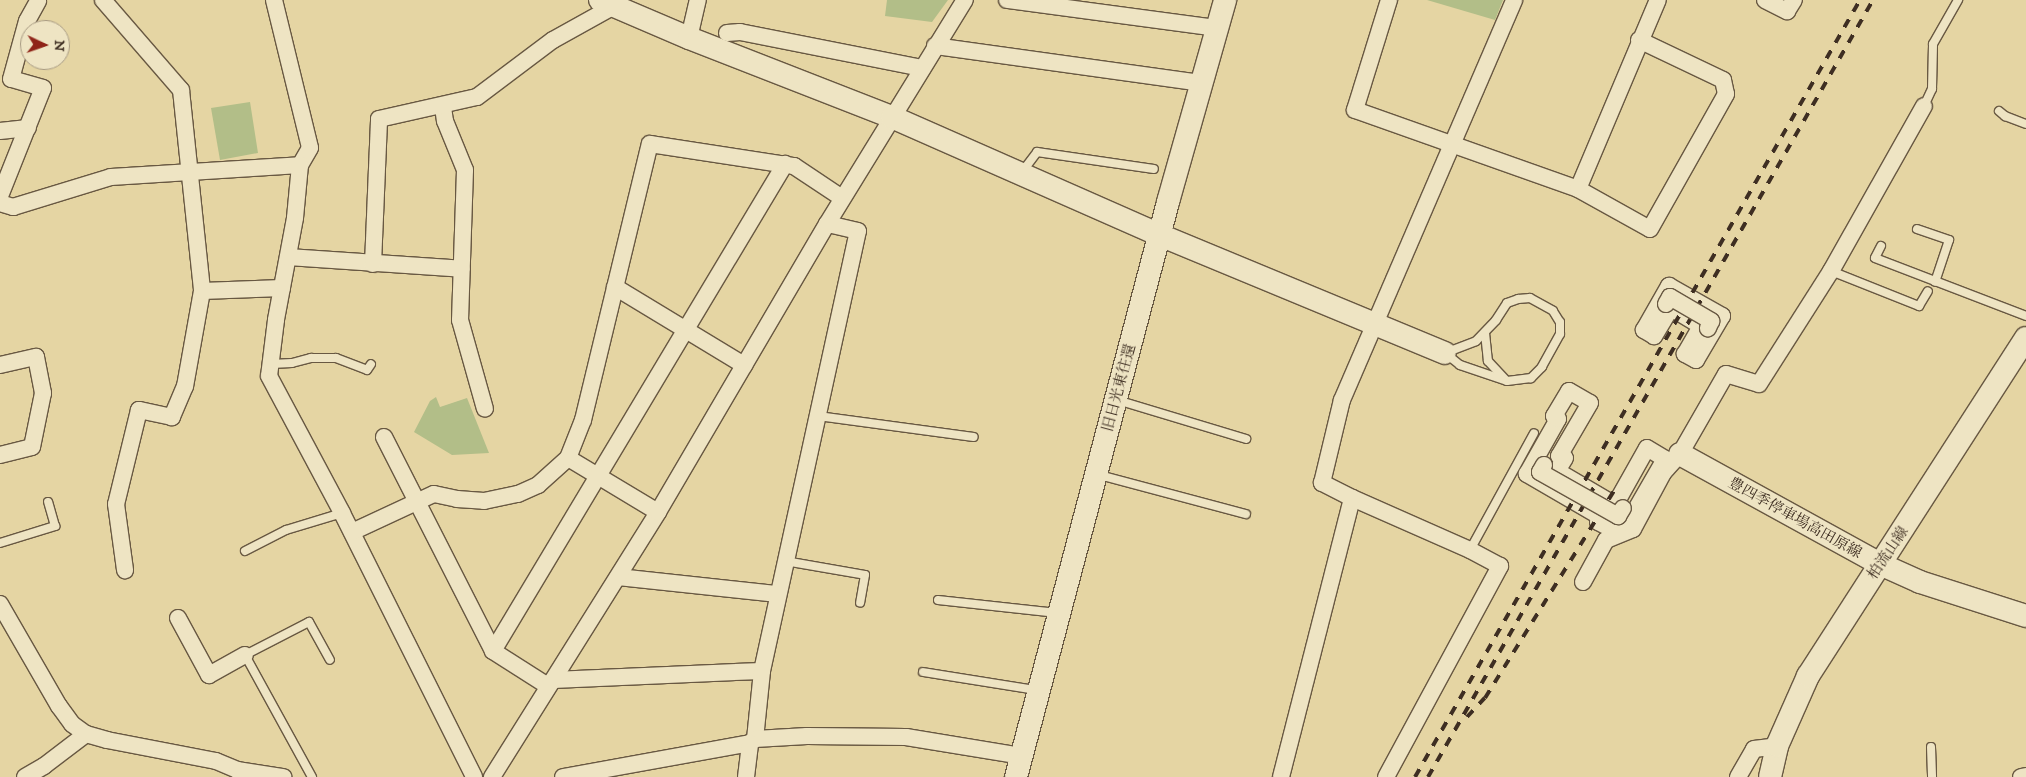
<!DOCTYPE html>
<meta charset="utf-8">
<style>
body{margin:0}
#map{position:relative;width:2026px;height:777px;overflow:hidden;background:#e5d5a3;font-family:"IM FELL DW Pica","Noto Serif JP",serif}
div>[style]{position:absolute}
.green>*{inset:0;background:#b2be88}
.roads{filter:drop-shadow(1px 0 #685842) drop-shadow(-1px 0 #685842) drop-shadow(0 1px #685842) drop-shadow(0 -1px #685842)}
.lane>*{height:8px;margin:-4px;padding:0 4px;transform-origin:4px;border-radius:4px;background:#eee4c3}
.street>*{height:16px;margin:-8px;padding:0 8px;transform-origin:8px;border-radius:8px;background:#eee4c3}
.secondary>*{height:22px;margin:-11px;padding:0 11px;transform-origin:11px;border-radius:11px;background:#eee4c3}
.rail>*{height:4px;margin-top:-2px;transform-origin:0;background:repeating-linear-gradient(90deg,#3e2e22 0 9px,transparent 0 18px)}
.bridges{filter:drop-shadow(1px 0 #685842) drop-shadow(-1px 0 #685842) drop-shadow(0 1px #685842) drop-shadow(0 -1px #685842)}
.street-bridge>*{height:16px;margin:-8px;padding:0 8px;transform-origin:8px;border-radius:8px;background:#eee4c3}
span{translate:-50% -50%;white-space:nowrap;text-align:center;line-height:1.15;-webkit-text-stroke:4px #eee4c3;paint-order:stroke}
.street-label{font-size:15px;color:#3e2e22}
.north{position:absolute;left:20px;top:20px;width:50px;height:50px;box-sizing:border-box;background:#eee4c3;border:1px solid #a89b83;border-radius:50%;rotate:93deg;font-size:14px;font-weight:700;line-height:20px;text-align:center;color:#3e2e22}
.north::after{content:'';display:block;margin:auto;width:18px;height:22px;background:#8f2418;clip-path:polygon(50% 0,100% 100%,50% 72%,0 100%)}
</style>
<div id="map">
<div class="green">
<i style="clip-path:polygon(887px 0,948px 0,932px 22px,885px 16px)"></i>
<i style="clip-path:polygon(1427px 0,1503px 0,1495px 20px)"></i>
<i style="clip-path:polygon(250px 102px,258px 153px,220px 160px,211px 108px)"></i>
<i style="clip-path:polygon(436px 397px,440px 407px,467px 398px,489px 453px,452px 455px,414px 432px,430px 401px)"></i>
</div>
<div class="roads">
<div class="lane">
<i style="left:1924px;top:106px;width:19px;rotate:-65deg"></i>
<i style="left:1932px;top:89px;width:45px;rotate:-88.7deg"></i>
<i style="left:1933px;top:44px;width:51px;rotate:-60.4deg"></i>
<i style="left:1999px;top:111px;width:8px;rotate:40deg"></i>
<i style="left:2005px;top:116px;width:22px;rotate:21deg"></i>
<i style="left:1022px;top:172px;width:25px;rotate:-53deg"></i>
<i style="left:1037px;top:152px;width:118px;rotate:8.3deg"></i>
<i style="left:1917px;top:229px;width:34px;rotate:19deg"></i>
<i style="left:1949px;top:240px;width:44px;rotate:108.4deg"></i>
<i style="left:1881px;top:246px;width:13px;rotate:117deg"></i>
<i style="left:1875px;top:258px;width:162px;rotate:21deg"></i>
<i style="left:1831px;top:271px;width:95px;rotate:21.7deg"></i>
<i style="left:1919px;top:306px;width:17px;rotate:-59deg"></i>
<i style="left:1530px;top:298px;width:26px;rotate:29deg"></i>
<i style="left:1553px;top:311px;width:13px;rotate:58deg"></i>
<i style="left:1560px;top:322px;width:12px;rotate:90deg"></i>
<i style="left:1560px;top:334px;width:38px;rotate:119deg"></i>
<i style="left:1542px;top:367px;width:16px;rotate:135deg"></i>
<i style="left:1531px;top:378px;width:24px;rotate:173deg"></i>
<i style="left:1507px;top:381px;width:50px;rotate:-161.2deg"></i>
<i style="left:1460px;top:365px;width:19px;rotate:-141deg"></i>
<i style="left:1445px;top:353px;width:33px;rotate:-21deg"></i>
<i style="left:1476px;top:341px;width:29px;rotate:-46deg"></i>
<i style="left:1496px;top:320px;width:20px;rotate:-57deg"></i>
<i style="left:1507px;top:303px;width:12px;rotate:-20deg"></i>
<i style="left:1518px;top:299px;width:12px;rotate:-5deg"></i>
<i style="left:1485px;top:333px;width:28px;rotate:84deg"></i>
<i style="left:1488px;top:361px;width:25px;rotate:47deg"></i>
<i style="left:271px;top:364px;width:21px;rotate:-3deg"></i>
<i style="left:292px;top:363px;width:20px;rotate:-15deg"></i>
<i style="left:311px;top:358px;width:25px"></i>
<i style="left:336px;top:358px;width:33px;rotate:21deg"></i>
<i style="left:367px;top:370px;width:7px;rotate:-56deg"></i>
<i style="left:1117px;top:400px;width:135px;rotate:16.8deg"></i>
<i style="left:818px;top:416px;width:157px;rotate:7.7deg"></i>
<i style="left:1099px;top:475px;width:152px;rotate:14.9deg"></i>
<i style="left:0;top:543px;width:58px;rotate:-17.2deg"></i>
<i style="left:55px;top:526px;width:25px;rotate:-106deg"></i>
<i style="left:1470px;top:550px;width:133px;rotate:-61.3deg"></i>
<i style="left:245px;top:551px;width:46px;rotate:-27.1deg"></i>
<i style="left:286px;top:530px;width:59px;rotate:-16.9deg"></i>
<i style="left:785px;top:561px;width:81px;rotate:9.9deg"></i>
<i style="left:865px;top:575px;width:28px;rotate:100deg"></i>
<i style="left:938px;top:600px;width:120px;rotate:6.2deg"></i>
<i style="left:923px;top:672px;width:114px;rotate:9.1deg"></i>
<i style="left:1931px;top:747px;width:30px;rotate:88deg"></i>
<i style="left:312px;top:777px;width:139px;rotate:-118.8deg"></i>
<i style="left:245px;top:655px;width:72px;rotate:-27.3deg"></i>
<i style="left:309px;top:622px;width:43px;rotate:61.1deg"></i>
</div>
<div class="street">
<i style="left:103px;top:0;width:119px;rotate:49.1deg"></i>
<i style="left:181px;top:90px;width:202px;rotate:84deg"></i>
<i style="left:202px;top:291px;width:97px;rotate:100.1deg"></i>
<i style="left:185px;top:386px;width:34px;rotate:113deg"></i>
<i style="left:172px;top:417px;width:34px;rotate:-168deg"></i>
<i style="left:139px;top:410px;width:97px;rotate:103.7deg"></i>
<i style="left:116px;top:504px;width:67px;rotate:82.2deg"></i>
<i style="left:274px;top:0;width:152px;rotate:76.3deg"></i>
<i style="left:310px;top:148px;width:20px;rotate:120deg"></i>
<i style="left:300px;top:165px;width:53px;rotate:95.4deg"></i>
<i style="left:295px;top:218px;width:104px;rotate:100.6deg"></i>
<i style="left:276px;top:320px;width:56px;rotate:97.1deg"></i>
<i style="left:269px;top:376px;width:155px;rotate:61.9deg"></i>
<i style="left:342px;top:513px;width:295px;rotate:63.4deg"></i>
<i style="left:1007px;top:0;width:212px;rotate:7.6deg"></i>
<i style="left:1389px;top:0;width:115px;rotate:107.2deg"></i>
<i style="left:1355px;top:110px;width:237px;rotate:19.5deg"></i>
<i style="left:1578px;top:189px;width:205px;rotate:-67.1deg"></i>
<i style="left:1765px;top:0;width:25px;rotate:27deg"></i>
<i style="left:1787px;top:11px;width:13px;rotate:-58deg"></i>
<i style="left:727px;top:33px;width:13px;rotate:-4deg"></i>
<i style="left:740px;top:32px;width:186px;rotate:11.2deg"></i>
<i style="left:689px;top:38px;width:39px;rotate:-77deg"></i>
<i style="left:935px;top:46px;width:269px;rotate:7.9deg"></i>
<i style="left:443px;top:107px;width:14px;rotate:82deg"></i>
<i style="left:445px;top:121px;width:53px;rotate:67.8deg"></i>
<i style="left:465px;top:170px;width:150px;rotate:91.9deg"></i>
<i style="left:460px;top:320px;width:92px;rotate:74.3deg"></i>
<i style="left:0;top:131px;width:28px;rotate:-6deg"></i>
<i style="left:1578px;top:189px;width:82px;rotate:29.1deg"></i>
<i style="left:1650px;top:229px;width:155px;rotate:-60.6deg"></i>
<i style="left:1726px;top:94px;width:14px;rotate:-102deg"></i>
<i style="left:1723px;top:80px;width:93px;rotate:-154.5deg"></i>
<i style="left:0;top:196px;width:116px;rotate:-68.3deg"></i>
<i style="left:43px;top:88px;width:33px;rotate:-164deg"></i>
<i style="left:11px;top:79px;width:60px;rotate:-74.6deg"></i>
<i style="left:27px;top:21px;width:23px;rotate:-61deg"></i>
<i style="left:0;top:203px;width:14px;rotate:17deg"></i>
<i style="left:13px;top:207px;width:102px;rotate:-17deg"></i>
<i style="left:111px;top:177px;width:189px;rotate:-3.6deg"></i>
<i style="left:288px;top:257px;width:174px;rotate:3.9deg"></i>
<i style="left:373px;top:264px;width:145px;rotate:-87.6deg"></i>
<i style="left:379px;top:119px;width:100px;rotate:-12.7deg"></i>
<i style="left:477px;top:97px;width:95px;rotate:-36.9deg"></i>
<i style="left:553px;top:40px;width:70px;rotate:-29.1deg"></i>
<i style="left:1669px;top:286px;width:61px;rotate:29.5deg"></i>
<i style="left:1722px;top:316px;width:51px;rotate:120.6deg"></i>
<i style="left:1696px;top:360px;width:13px;rotate:-151deg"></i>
<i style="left:1685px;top:354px;width:32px;rotate:-60deg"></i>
<i style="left:1701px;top:326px;width:35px;rotate:-149deg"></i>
<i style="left:1671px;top:308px;width:33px;rotate:121deg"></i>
<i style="left:1654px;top:336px;width:12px;rotate:-149deg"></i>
<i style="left:1644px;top:330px;width:51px;rotate:-60.4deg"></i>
<i style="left:615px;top:287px;width:151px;rotate:31.2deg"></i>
<i style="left:202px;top:291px;width:80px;rotate:-2.1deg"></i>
<i style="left:0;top:365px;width:37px;rotate:-13deg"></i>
<i style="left:36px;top:357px;width:37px;rotate:79deg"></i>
<i style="left:43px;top:393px;width:55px;rotate:101.5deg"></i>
<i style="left:32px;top:447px;width:33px;rotate:166deg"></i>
<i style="left:1569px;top:391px;width:24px;rotate:30deg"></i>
<i style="left:1590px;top:403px;width:61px;rotate:120.3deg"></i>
<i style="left:1559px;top:456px;width:6px;rotate:18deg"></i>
<i style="left:1565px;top:458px;width:15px;rotate:122deg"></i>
<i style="left:1557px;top:471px;width:67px;rotate:30.4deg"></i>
<i style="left:1615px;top:505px;width:65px;rotate:-60.7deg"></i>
<i style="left:1647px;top:448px;width:21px;rotate:31deg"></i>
<i style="left:1665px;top:459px;width:82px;rotate:120deg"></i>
<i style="left:1624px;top:530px;width:13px;rotate:-148deg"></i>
<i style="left:1613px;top:523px;width:6px;rotate:121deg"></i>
<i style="left:1610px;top:528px;width:13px;rotate:-153deg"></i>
<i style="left:1598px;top:522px;width:6px;rotate:-59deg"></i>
<i style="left:1601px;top:517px;width:86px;rotate:-149.8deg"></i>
<i style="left:1527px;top:474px;width:63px;rotate:-60.6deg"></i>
<i style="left:1558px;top:419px;width:5px;rotate:-143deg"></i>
<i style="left:1554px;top:416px;width:29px;rotate:-59deg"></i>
<i style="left:384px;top:437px;width:240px;rotate:63deg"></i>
<i style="left:493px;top:651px;width:65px;rotate:32.5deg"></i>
<i style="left:568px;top:458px;width:105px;rotate:31deg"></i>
<i style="left:352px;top:532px;width:90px;rotate:-24.9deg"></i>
<i style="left:434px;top:494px;width:24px;rotate:12deg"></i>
<i style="left:457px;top:499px;width:27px;rotate:4deg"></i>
<i style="left:484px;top:501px;width:35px;rotate:-12deg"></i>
<i style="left:518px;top:494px;width:22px;rotate:-24deg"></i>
<i style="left:538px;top:485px;width:40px;rotate:-42deg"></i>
<i style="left:568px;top:458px;width:41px;rotate:-68.5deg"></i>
<i style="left:583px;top:420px;width:284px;rotate:-76.4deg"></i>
<i style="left:650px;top:144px;width:146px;rotate:8.7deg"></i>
<i style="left:794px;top:166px;width:58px;rotate:33.7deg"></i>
<i style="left:618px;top:577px;width:161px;rotate:6.1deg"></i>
<i style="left:1583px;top:582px;width:48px;rotate:-61.3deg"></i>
<i style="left:1606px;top:540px;width:29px;rotate:-22deg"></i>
<i style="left:1633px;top:529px;width:64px;rotate:-61.8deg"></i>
<i style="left:1663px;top:473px;width:25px;rotate:-48deg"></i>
<i style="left:1680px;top:454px;width:92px;rotate:-60.1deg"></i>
<i style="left:1726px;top:374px;width:34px;rotate:17deg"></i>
<i style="left:1759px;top:384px;width:134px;rotate:-57.5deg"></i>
<i style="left:1831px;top:271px;width:189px;rotate:-60.6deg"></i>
<i style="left:0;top:604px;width:118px;rotate:60deg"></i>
<i style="left:59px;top:706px;width:22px;rotate:54deg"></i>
<i style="left:72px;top:724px;width:17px;rotate:36deg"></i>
<i style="left:86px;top:734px;width:22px;rotate:16deg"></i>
<i style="left:107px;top:740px;width:111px;rotate:10.9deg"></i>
<i style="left:216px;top:761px;width:23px;rotate:23deg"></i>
<i style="left:237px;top:770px;width:47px;rotate:8.7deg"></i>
<i style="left:178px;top:618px;width:65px;rotate:61.5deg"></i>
<i style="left:209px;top:675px;width:41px;rotate:-29.1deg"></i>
<i style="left:493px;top:651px;width:568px;rotate:-59.05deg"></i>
<i style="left:553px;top:680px;width:209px;rotate:-2.5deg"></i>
<i style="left:755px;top:739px;width:68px;rotate:-84.1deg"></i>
<i style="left:762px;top:671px;width:450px;rotate:-77.7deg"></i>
<i style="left:858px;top:231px;width:32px;rotate:-167deg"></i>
<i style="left:25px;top:777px;width:22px;rotate:-30deg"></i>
<i style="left:44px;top:766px;width:53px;rotate:-37.3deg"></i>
<i style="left:492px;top:777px;width:313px;rotate:-57.9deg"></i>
<i style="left:658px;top:512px;width:334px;rotate:-59.6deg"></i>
<i style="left:827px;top:224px;width:263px;rotate:-58.4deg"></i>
<i style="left:563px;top:777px;width:190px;rotate:-10.3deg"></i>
<i style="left:750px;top:743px;width:6px;rotate:-39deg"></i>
<i style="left:755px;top:739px;width:52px;rotate:-3.3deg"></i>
<i style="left:807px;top:736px;width:99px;rotate:0.6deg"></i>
<i style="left:906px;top:737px;width:118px;rotate:9.3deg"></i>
<i style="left:746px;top:777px;width:34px;rotate:-83deg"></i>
<i style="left:1281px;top:777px;width:288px;rotate:-75.7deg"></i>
<i style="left:1386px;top:777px;width:240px;rotate:-61.6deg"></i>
<i style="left:1500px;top:566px;width:34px;rotate:-152deg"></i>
<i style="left:1470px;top:550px;width:129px;rotate:-156.2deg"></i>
<i style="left:1352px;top:498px;width:34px;rotate:-153deg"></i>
<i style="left:1322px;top:483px;width:85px;rotate:-76.5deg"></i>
<i style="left:1342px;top:400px;width:435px;rotate:-66.7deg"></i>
<i style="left:1738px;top:777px;width:32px;rotate:-60deg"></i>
<i style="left:1754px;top:749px;width:23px;rotate:-7deg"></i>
<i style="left:2021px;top:777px;width:5px;rotate:-11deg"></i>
</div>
<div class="secondary">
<i style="left:600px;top:0;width:97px;rotate:23.1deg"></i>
<i style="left:689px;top:38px;width:218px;rotate:21.3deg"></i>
<i style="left:892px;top:117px;width:293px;rotate:23.8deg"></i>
<i style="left:1160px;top:235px;width:308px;rotate:22.5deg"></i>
<i style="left:1680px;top:454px;width:228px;rotate:28.8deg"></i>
<i style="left:1880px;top:564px;width:44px;rotate:24.2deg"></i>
<i style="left:1920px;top:582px;width:111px;rotate:17.8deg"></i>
<i style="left:1016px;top:777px;width:595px;rotate:-75.19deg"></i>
<i style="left:1168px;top:202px;width:210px;rotate:-74.2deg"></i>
<i style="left:1770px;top:777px;width:32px;rotate:-77deg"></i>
<i style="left:1777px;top:746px;width:77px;rotate:-66.1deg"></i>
<i style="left:1808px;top:676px;width:402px;rotate:-57.2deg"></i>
</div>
</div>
<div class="rail">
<i style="left:1467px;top:717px;width:26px;rotate:-47deg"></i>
<i style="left:1485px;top:698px;width:244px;rotate:-58.1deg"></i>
<i style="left:1415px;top:777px;width:895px;rotate:-60.2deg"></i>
<i style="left:1428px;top:777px;width:895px;rotate:-60.2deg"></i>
</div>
<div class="bridges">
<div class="street-bridge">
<i style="left:1666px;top:304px;width:8px;rotate:-60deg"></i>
<i style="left:1670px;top:297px;width:48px;rotate:30.3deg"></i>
<i style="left:1711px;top:321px;width:8px;rotate:113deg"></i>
<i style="left:1544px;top:465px;width:8px;rotate:120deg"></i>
<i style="left:1540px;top:472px;width:90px;rotate:29.4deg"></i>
<i style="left:1618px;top:516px;width:9px;rotate:-58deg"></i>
</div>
</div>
<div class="street-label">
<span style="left:1119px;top:388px;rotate:-75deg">旧日光東往還</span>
<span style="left:1795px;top:518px;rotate:29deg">豊四季停車場高田原線</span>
<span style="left:1888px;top:553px;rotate:-56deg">柏流山線</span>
</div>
<div class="north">N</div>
</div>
